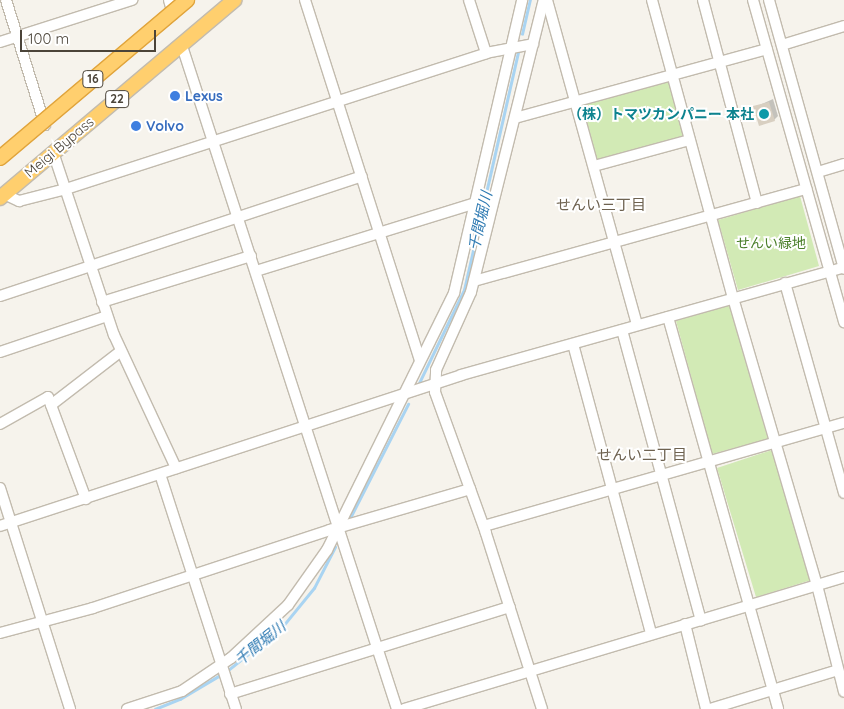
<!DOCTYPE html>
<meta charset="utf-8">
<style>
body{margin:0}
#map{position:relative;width:844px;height:709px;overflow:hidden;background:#f6f3ec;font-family:Quicksand,"Noto Sans JP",sans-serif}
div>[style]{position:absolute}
.green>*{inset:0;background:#d2eab5}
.shadow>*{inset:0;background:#0003}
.stream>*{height:2.5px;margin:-1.25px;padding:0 1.25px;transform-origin:1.25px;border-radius:1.25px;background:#a9d4f2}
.building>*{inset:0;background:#d8cfc1}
.roads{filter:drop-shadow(1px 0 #c2bbae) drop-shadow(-1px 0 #c2bbae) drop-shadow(0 1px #c2bbae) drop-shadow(0 -1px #c2bbae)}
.minor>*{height:10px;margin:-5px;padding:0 5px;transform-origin:5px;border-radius:5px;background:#fff}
.highway>*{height:14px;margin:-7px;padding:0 7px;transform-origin:7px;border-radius:7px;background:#ffcf6e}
.bridges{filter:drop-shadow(1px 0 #e0a43c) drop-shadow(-1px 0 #e0a43c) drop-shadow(0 1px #e0a43c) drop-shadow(0 -1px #e0a43c)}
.highway-bridge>*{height:14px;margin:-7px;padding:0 7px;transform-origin:7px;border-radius:7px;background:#ffcf6e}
.dots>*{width:14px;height:14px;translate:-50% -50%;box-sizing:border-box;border:2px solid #fff;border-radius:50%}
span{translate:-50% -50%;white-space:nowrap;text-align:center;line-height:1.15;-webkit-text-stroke:4px #fff;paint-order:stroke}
.shield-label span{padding:1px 4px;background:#fff;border:1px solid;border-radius:4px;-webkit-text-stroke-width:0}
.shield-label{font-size:12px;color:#4b4439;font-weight:700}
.shop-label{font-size:14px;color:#366cbe;font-weight:700}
.left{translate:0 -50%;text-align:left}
.culture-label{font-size:14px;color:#0d838f;font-weight:700}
.right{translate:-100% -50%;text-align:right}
.street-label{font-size:14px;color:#4b4439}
.park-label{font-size:14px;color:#4a7f2a}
.neighbourhood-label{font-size:15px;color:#6e6250}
.water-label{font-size:15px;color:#2e7ab2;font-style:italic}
.scale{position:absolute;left:20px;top:30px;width:136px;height:22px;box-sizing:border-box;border:2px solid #4b4439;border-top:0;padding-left:6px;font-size:15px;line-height:18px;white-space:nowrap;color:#4b4439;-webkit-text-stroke:4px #fff;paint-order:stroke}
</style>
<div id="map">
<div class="green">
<i style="clip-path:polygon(670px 79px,684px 136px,597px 160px,582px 103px)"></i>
<i style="clip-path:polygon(800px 196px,819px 266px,738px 290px,718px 220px)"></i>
<i style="clip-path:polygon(729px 305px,768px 439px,712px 454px,676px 321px)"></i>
<i style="clip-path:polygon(772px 450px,812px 587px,808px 581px,756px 597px,717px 468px)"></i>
</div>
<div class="shadow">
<i style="clip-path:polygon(773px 99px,778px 116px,774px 120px,755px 107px)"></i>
</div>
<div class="stream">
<i style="left:522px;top:34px;width:35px;rotate:-77deg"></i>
<i style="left:419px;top:383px;width:103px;rotate:-64.2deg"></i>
<i style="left:464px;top:290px;width:244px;rotate:-77.2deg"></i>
<i style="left:349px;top:520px;width:130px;rotate:-63deg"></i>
<i style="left:227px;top:671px;width:72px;rotate:-38.8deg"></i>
<i style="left:283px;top:626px;width:49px;rotate:-50.8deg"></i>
<i style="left:314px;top:588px;width:46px;rotate:-62.9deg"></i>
<i style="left:155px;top:709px;width:27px;rotate:-22deg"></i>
<i style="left:180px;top:699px;width:49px;rotate:-30.8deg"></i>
</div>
<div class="building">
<i style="clip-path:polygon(769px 102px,775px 121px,759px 126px,753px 106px)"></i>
</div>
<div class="roads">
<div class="minor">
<i style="left:6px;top:0;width:131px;rotate:72.7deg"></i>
<i style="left:169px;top:0;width:15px;rotate:74deg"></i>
<i style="left:305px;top:0;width:378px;rotate:72.3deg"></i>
<i style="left:469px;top:0;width:56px;rotate:72.2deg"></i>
<i style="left:547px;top:0;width:337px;rotate:74.5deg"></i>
<i style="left:652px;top:0;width:309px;rotate:74.8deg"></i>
<i style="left:733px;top:298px;width:299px;rotate:73.7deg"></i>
<i style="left:817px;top:585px;width:110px;rotate:75.8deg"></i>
<i style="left:703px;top:0;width:210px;rotate:75.1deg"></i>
<i style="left:753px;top:0;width:335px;rotate:74.2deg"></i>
<i style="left:769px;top:0;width:279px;rotate:74.4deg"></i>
<i style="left:0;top:42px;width:139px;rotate:-17.7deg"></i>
<i style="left:181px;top:43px;width:700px;rotate:72.03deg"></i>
<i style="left:782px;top:45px;width:65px;rotate:-17deg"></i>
<i style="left:515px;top:118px;width:261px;rotate:-15.3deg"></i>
<i style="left:53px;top:152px;width:193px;rotate:71.6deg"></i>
<i style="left:114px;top:335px;width:147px;rotate:65deg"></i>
<i style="left:594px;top:166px;width:99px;rotate:-15.2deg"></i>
<i style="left:818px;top:172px;width:27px;rotate:-17deg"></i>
<i style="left:4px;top:194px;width:17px;rotate:25deg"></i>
<i style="left:19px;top:201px;width:49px;rotate:-14.3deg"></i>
<i style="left:66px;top:189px;width:441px;rotate:-17.9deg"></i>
<i style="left:486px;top:53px;width:48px;rotate:-10.8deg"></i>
<i style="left:256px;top:271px;width:227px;rotate:-17.2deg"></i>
<i style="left:474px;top:281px;width:345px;rotate:-15.5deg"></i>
<i style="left:785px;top:283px;width:218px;rotate:74.3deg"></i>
<i style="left:0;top:296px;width:381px;rotate:-18.3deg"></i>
<i style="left:102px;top:302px;width:156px;rotate:-17.2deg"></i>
<i style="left:668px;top:317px;width:407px;rotate:74.3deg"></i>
<i style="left:622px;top:330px;width:301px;rotate:74.8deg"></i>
<i style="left:573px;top:344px;width:300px;rotate:74.9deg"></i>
<i style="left:0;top:352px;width:113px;rotate:-18.6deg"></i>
<i style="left:51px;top:405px;width:88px;rotate:-37.6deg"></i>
<i style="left:0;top:424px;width:55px;rotate:-29.4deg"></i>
<i style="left:48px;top:397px;width:109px;rotate:69.6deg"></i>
<i style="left:160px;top:474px;width:247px;rotate:72.1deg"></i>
<i style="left:0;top:488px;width:232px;rotate:72.4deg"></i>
<i style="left:0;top:526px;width:485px;rotate:-18.1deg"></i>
<i style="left:461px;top:375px;width:398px;rotate:-15.7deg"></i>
<i style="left:484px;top:526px;width:374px;rotate:-16deg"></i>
<i style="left:685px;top:624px;width:88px;rotate:76.1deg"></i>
<i style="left:0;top:633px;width:96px;rotate:-15deg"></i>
<i style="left:93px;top:608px;width:250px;rotate:-18.2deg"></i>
<i style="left:330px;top:530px;width:146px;rotate:-16.3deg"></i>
<i style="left:230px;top:694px;width:293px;rotate:-17.3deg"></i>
<i style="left:127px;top:709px;width:58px;rotate:-18.1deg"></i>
<i style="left:182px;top:691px;width:59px;rotate:-34deg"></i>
<i style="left:231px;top:658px;width:78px;rotate:-42.9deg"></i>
<i style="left:288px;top:605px;width:67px;rotate:-54.7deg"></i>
<i style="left:327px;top:550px;width:287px;rotate:-63.7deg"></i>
<i style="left:454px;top:293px;width:301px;rotate:-76.9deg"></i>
<i style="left:404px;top:709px;width:459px;rotate:-16.7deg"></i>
<i style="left:542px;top:709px;width:185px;rotate:-107.7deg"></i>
<i style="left:486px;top:533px;width:150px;rotate:-109.9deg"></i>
<i style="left:435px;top:392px;width:22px;rotate:-87deg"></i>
<i style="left:436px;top:370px;width:85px;rotate:-65.8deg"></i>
<i style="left:471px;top:292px;width:301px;rotate:-76deg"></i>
<i style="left:710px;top:709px;width:134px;rotate:-16.9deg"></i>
</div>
<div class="highway">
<i style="left:0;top:198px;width:307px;rotate:-40.2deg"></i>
</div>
</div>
<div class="bridges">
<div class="highway-bridge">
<i style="left:0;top:158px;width:245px;rotate:-40.2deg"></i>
</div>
</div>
<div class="dots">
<i style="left:175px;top:96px;background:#3f7fe0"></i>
<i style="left:764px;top:114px;background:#0f9aa8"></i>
<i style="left:136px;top:126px;background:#3f7fe0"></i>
</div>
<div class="shield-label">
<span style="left:93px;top:79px">16</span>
<span style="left:117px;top:99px">22</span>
</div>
<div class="shop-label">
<span class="left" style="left:185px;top:96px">Lexus</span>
<span class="left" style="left:146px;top:126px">Volvo</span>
</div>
<div class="culture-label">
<span class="right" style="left:754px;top:114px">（株）トマツカンパニー 本社</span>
</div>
<div class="street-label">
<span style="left:59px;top:147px;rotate:-40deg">Meigi Bypass</span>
</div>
<div class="park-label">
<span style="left:771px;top:243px">せんい緑地</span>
</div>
<div class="neighbourhood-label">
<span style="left:601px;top:205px">せんい三丁目</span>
<span style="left:642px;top:455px">せんい二丁目</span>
</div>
<div class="water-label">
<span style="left:480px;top:221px;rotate:-77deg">千間堀川</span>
<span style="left:260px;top:643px;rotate:-39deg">千間堀川</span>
</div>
<div class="scale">100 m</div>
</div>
